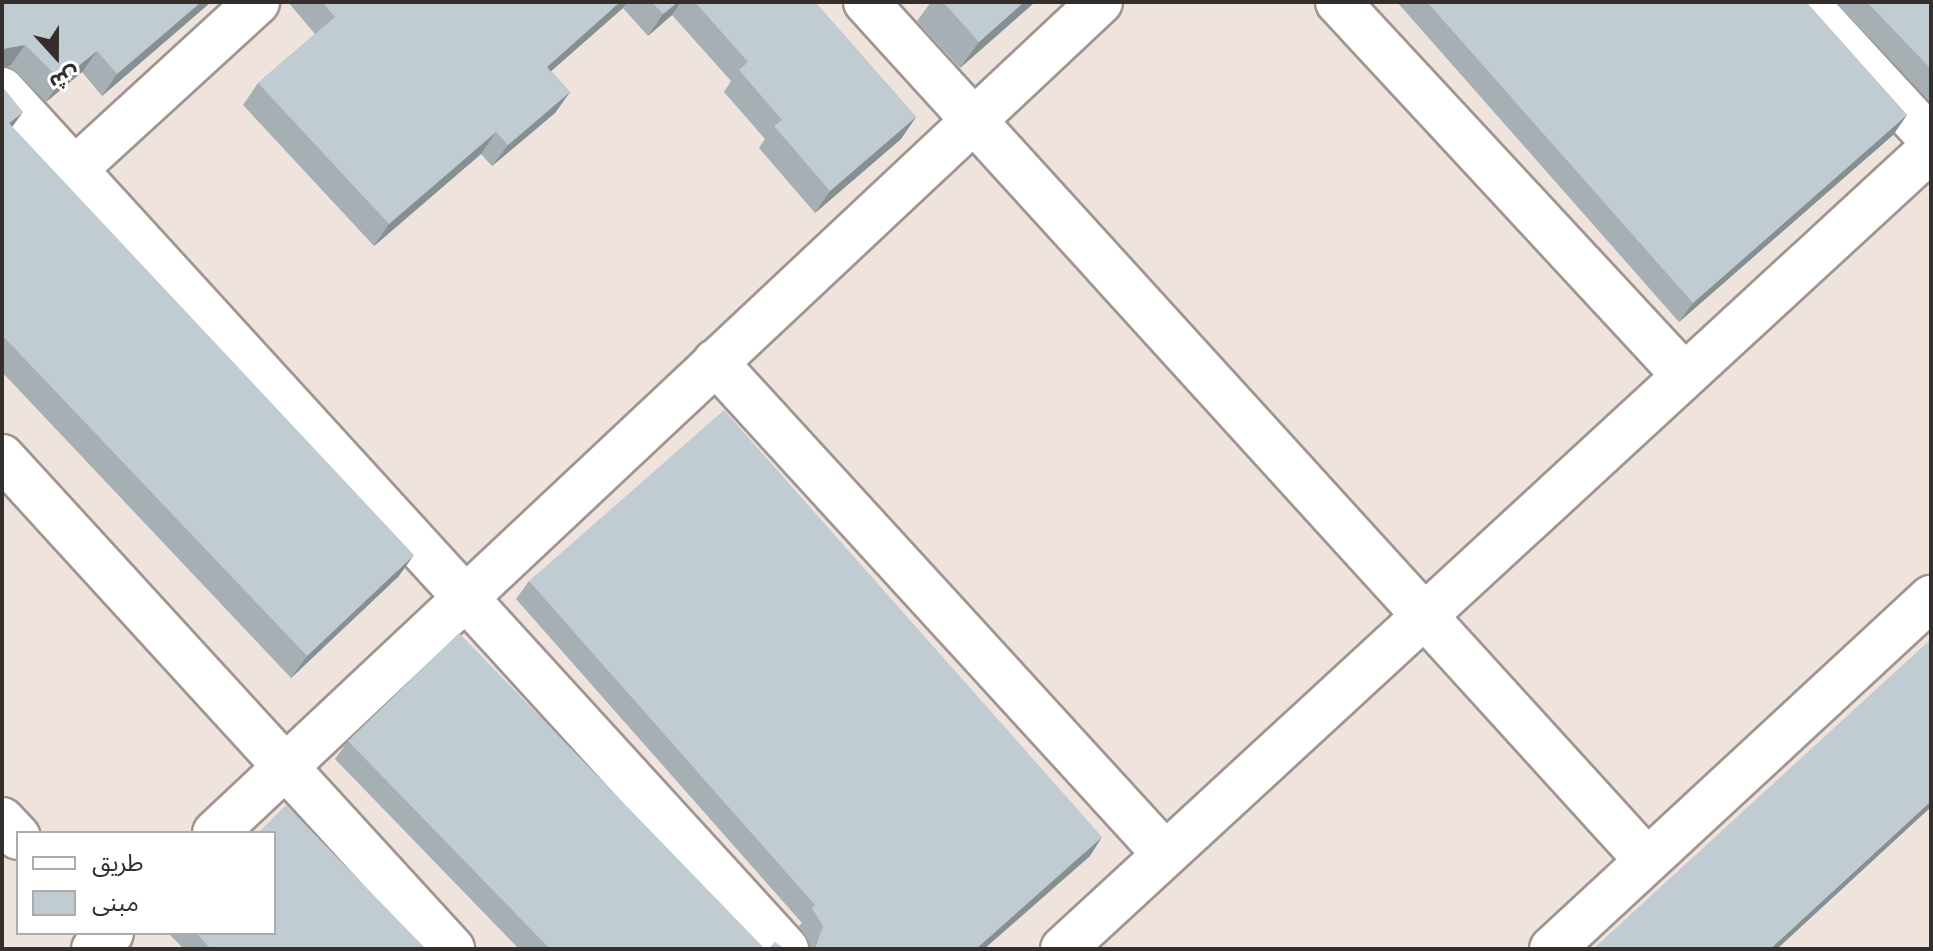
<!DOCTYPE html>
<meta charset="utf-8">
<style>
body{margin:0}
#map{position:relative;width:1933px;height:951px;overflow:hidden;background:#efe3de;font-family:"Roboto Condensed","Noto Sans Arabic",sans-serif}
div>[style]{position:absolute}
.roads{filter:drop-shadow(2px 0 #a09590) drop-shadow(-2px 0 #a09590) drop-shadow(0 2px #a09590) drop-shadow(0 -2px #a09590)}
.minor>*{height:44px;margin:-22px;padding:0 22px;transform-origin:22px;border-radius:22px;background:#fff}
.wall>*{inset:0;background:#a5afb4}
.shaded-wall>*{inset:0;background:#868f92}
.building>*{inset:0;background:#c0ccd1}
span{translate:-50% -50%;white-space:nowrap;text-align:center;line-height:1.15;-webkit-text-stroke:6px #fff;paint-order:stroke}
.frame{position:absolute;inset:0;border:4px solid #342f2d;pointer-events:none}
.legend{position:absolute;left:16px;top:831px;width:260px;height:104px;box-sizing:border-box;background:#fff;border:2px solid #aeacab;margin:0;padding:10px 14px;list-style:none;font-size:24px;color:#342f2d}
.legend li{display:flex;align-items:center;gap:16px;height:40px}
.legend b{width:40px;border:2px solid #aeacab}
.north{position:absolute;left:16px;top:16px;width:80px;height:80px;-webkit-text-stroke:6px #fff;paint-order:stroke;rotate:159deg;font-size:22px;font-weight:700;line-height:32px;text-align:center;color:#342f2d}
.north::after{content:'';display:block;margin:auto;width:28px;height:36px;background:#342f2d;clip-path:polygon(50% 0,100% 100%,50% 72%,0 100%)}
</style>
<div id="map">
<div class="roads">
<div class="minor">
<i style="left:866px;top:2px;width:1157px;rotate:47.7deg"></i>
<i style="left:1338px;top:2px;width:509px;rotate:47.15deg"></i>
<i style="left:1805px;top:2px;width:186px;rotate:47.4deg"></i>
<i style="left:2px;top:90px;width:1163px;rotate:47.61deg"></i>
<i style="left:75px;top:169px;width:247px;rotate:-42.5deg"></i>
<i style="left:715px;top:362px;width:667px;rotate:47.55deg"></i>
<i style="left:2px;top:457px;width:667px;rotate:47.55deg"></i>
<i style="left:2px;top:820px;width:23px;rotate:47deg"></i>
<i style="left:215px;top:833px;width:1214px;rotate:-43.2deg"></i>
<i style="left:94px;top:949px;width:23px;rotate:-43deg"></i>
<i style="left:1063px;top:949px;width:1180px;rotate:-42.67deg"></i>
<i style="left:1552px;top:949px;width:517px;rotate:-42.8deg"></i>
</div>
</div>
<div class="wall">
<i style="clip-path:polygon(2px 2px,211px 2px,102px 96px,82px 72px,46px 102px,10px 66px)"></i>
<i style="clip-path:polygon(288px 2px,815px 2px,916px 117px,901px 139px,815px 213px,759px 148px,765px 139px,724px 92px,731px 81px,672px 15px,648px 36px,623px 8px,551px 71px,570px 92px,555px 113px,492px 166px,481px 154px,374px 246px,243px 105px,258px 83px,315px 34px)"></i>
<i style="clip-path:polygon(931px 2px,1035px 2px,960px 68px,917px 21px)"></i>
<i style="clip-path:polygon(1397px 2px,1806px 2px,1907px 115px,1893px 135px,1679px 322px)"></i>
<i style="clip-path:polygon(1835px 2px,1931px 2px,1931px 102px)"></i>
<i style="clip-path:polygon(2px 86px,12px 127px,399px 576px,291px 678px,2px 372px)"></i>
<i style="clip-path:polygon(529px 581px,1090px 856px,984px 949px,809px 949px,810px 944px,799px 926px,802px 923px,516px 599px)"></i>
<i style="clip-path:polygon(348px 741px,765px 949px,519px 949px,335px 759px)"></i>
<i style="clip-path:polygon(168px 933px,274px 933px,426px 949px,184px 949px)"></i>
</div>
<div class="shaded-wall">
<i style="clip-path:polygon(201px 2px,211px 2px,102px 96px,117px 74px)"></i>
<i style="clip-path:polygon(620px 2px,627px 2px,623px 8px,532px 88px,547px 67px)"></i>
<i style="clip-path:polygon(678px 2px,681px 2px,672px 15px,648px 36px,663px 14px)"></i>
<i style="clip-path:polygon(1024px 2px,1035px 2px,960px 68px,979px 42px)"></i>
<i style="clip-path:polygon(25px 45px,10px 66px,2px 68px,2px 49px)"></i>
<i style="clip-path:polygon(97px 51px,82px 72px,46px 102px,61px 80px)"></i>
<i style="clip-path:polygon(570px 92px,555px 113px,492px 166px,508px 145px)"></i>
<i style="clip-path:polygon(23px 112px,8px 133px,9px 123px)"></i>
<i style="clip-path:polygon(1907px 115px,1893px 135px,1679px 322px,1693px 303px)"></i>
<i style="clip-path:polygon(916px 117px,901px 139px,815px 213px,830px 191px)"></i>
<i style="clip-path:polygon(496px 132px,481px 154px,374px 246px,389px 224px)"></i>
<i style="clip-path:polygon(414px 555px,399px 576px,291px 678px,307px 656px)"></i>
<i style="clip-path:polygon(1931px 801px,1931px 807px,1777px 949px,1770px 949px)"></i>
<i style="clip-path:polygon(1102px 837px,1090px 856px,984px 949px,976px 949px)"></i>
</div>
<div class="building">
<i style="clip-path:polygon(2px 2px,201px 2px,117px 74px,97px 51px,61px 80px,25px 45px,2px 49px)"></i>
<i style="clip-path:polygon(322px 2px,620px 2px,547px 67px,570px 92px,508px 145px,496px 132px,389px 224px,258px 83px,335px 17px)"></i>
<i style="clip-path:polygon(652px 2px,678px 2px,663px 14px)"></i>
<i style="clip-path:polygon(695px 2px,815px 2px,916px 117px,830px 191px,774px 126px,782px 120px,739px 70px,748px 62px)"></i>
<i style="clip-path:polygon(943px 2px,1024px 2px,979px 42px)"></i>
<i style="clip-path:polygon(1427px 2px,1806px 2px,1907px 115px,1693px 303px)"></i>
<i style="clip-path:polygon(1867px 2px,1931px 2px,1931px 69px)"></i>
<i style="clip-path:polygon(2px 86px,23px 112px,9px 123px,414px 555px,307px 656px,2px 335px)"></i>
<i style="clip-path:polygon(724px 410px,1102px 837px,976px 949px,815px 949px,823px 926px,812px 908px,815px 905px,529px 581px)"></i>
<i style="clip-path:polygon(459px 633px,765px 949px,550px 949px,348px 741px)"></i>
<i style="clip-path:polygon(1931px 639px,1931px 801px,1770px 949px,1593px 949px)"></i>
<i style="clip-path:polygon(286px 805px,426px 949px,211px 949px,196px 933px,274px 933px,274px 833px,258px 833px)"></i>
<i style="clip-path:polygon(775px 942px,785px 949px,768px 949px)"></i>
</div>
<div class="frame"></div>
<ul class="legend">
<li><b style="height:10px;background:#fff"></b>طريق</li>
<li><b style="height:22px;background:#c0ccd1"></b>مبنى</li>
</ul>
<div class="north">ش</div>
</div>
